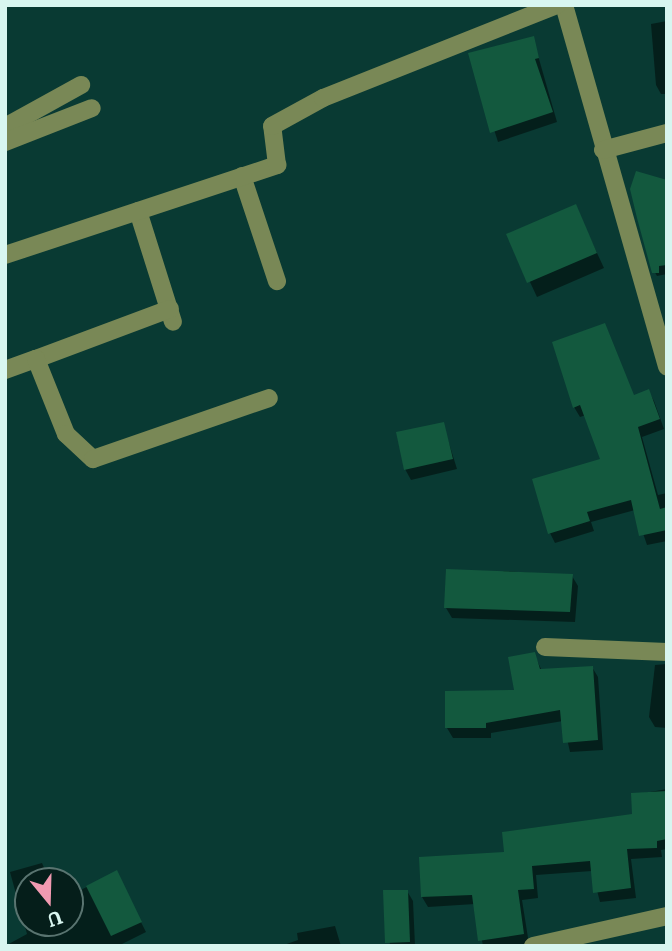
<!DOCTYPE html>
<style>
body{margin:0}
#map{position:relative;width:672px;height:951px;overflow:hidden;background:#093a33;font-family:Literata,serif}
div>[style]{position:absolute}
.shadow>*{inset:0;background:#0007}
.building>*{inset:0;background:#13593e}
.minor>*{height:18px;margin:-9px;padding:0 9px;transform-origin:9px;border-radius:9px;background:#798856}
span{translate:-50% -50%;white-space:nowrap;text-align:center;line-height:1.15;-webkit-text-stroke:5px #051e1a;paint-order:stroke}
.frame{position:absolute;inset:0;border:7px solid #d8f6f0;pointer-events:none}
.north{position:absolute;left:14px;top:867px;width:70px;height:70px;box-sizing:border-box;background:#051e1a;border:2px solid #597470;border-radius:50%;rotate:161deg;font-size:19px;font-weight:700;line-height:28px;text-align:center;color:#d8f6f0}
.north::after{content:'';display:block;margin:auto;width:24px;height:32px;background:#f19ab1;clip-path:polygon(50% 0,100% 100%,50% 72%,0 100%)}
</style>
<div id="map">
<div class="shadow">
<i style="clip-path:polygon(667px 21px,667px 94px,661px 94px,656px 85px,651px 24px)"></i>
<i style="clip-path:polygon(533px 38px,557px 122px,498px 142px,470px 54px)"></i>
<i style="clip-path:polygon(667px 181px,667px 274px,657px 276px,652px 267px)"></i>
<i style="clip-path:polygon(575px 206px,604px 268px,537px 297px,508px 235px)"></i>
<i style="clip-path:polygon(554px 343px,634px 397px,649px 392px,654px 401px,664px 429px,642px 437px,658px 495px,667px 493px,667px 541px,647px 545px,635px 510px,591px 522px,594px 531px,555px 543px,550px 533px,602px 460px,586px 415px,580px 417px,574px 407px)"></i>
<i style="clip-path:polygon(443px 424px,457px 469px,411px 480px,405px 469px)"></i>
<i style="clip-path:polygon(504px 571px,572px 576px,578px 586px,575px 622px,452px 618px,446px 608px)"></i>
<i style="clip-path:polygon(534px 654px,542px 671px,592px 667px,598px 677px,603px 750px,570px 752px,563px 721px,491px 733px,491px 738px,453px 738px,447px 728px,516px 691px)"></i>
<i style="clip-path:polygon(667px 664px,667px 728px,655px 727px,649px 717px,655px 665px)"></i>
<i style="clip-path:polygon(667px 789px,667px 849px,661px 850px,662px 857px,631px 859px,636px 898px,600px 902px,592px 871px,536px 875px,538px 898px,522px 900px,529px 944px,483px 946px,475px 904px,428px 907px,422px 897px,506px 854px,634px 815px,633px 795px)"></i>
<i style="clip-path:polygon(42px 863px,50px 881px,28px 881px,28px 923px,70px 923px,70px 895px,116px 873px,146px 932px,118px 946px,5px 946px,27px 934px,10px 872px)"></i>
<i style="clip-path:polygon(407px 891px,413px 901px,415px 946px,389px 946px)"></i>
<i style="clip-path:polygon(335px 926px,341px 946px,281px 946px,298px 940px,297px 933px)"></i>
</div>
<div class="building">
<i style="clip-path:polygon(534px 36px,539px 58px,535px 59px,553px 112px,490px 133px,468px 53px)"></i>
<i style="clip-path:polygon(636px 171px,667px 180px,667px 265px,659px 266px,659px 273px,652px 273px,637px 218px,630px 189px)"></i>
<i style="clip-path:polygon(576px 204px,597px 253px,527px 283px,506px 234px)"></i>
<i style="clip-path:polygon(605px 323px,634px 395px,649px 389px,660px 419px,638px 427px,660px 509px,667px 507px,667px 530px,639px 536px,631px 500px,587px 512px,590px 521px,548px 534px,532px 479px,600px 459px,580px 405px,573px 408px,552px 342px)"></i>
<i style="clip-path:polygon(444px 422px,453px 459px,404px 470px,396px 432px)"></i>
<i style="clip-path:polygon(446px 569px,573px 574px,570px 612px,444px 608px)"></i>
<i style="clip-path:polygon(535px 652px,540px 669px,593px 666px,598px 740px,563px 743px,560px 710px,486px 723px,486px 728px,445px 728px,445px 691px,514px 690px,508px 657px)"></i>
<i style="clip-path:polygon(667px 791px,667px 839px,657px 841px,657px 848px,627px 849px,631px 888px,593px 893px,590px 861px,532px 866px,534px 889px,518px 890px,524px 934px,478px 941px,472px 895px,421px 897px,419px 857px,504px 852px,502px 832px,632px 814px,631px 793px)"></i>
<i style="clip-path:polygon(117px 870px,142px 922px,111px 936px,86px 886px)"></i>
<i style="clip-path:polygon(383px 890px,408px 890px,410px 942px,385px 943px)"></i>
</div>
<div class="minor">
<i style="left:564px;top:5px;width:376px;rotate:74.1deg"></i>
<i style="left:5px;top:127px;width:87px;rotate:-28.9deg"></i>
<i style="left:5px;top:142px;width:93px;rotate:-21.3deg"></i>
<i style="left:603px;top:150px;width:66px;rotate:-14.9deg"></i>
<i style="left:242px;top:176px;width:111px;rotate:71.6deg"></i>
<i style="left:138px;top:211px;width:116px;rotate:72.5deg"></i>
<i style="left:5px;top:255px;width:287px;rotate:-18.3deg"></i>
<i style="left:277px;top:165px;width:39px;rotate:-97deg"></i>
<i style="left:272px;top:126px;width:58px;rotate:-28.8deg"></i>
<i style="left:323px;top:98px;width:252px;rotate:-21.7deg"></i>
<i style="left:36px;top:359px;width:143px;rotate:-20.5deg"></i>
<i style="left:5px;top:370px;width:33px;rotate:-20deg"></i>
<i style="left:36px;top:359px;width:81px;rotate:68.2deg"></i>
<i style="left:66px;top:434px;width:37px;rotate:43deg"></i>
<i style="left:93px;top:459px;width:186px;rotate:-19.1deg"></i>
<i style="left:545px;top:647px;width:122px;rotate:2.3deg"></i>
<i style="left:533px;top:946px;width:137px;rotate:-12.6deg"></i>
</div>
<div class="frame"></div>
<div class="north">U</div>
</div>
